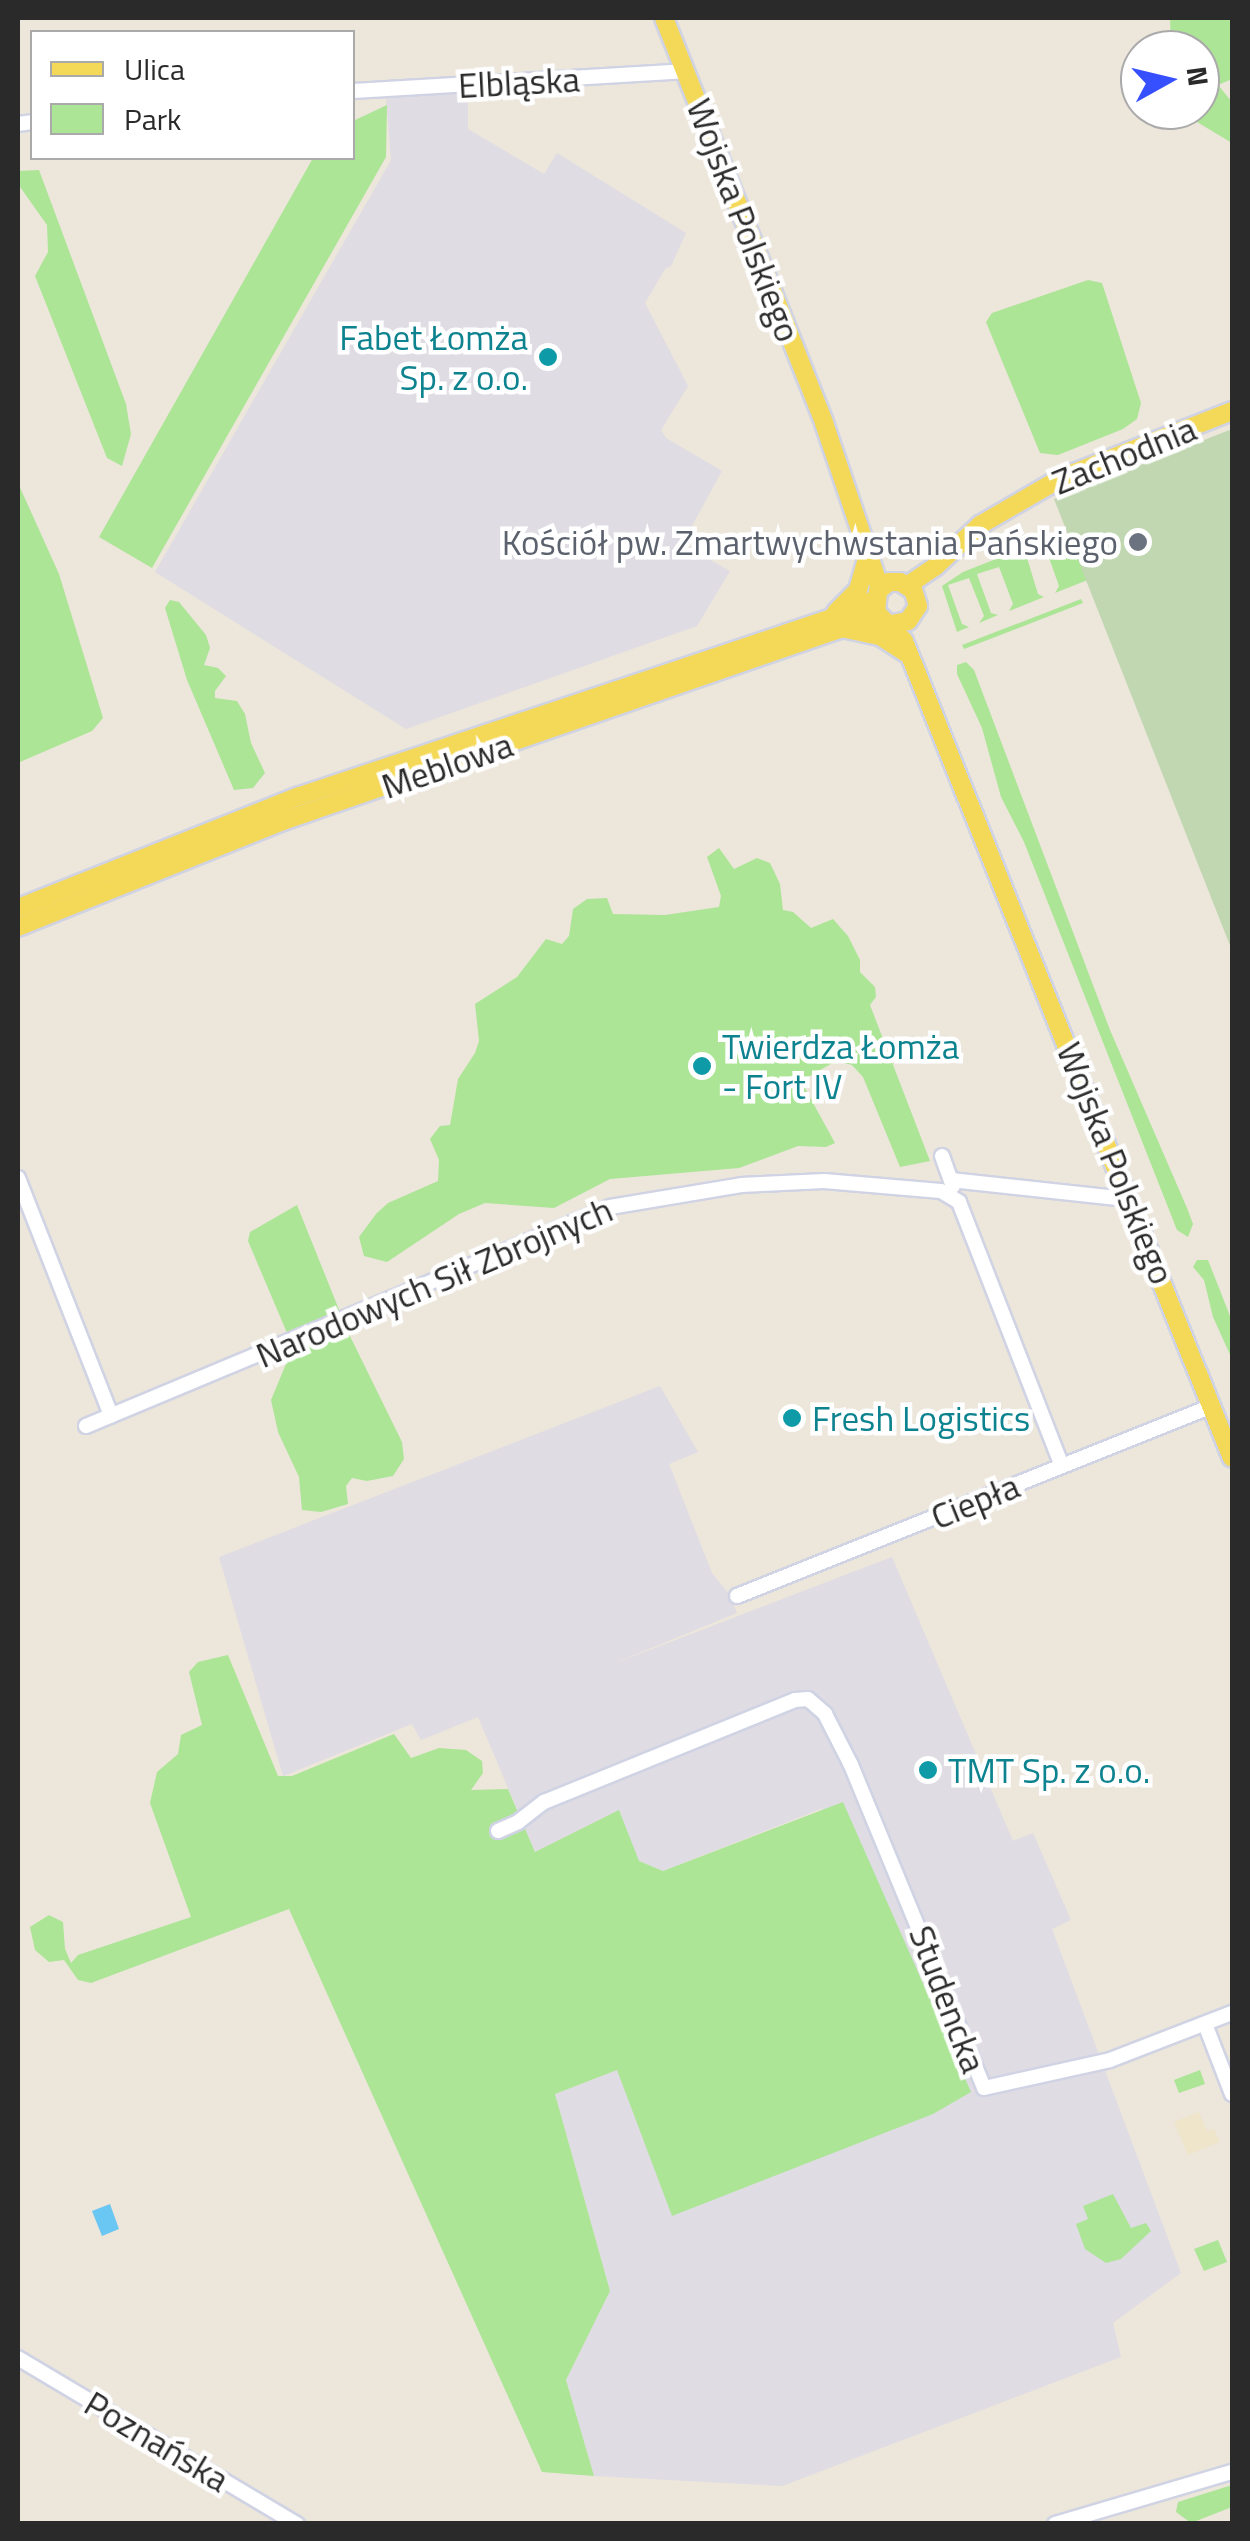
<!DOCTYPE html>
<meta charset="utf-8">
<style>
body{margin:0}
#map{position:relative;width:1250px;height:2541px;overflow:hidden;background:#ece6db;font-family:"Titillium Web",sans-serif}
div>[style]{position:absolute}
.industrial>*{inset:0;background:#dfdce4}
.education>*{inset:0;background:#eee5ca}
.green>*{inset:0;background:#ace596}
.cemetery>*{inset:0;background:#c1d7b2}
.water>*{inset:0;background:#6ac6f2}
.stream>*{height:2.5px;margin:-1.25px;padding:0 1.25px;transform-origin:1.25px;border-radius:1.25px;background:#6ac6f2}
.roads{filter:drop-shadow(2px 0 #d0d3e3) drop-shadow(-2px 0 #d0d3e3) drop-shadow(0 2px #d0d3e3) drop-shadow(0 -2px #d0d3e3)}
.minor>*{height:14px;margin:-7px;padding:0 7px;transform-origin:7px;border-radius:7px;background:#fff}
.major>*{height:18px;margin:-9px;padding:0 9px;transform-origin:9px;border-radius:9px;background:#f4d958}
.dots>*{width:28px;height:28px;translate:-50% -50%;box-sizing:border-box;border:5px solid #fff;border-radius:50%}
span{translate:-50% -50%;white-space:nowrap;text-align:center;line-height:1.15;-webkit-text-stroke:9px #fff;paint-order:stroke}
.street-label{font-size:35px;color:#2a2a2a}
.culture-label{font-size:35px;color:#0d838f}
.right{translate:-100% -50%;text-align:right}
.left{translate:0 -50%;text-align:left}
.worship-label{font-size:35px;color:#5b616d}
.frame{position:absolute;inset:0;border:20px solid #2a2a2a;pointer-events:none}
.legend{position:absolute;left:30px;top:30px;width:325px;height:130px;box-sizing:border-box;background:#fff;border:2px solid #aaa;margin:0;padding:12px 18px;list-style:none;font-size:30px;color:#2a2a2a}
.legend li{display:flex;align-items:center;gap:20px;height:50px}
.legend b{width:50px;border:2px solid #aaa}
.north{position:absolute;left:1120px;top:30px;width:100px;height:100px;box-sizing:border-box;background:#fff;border:2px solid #aaa;border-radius:50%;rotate:82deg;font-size:28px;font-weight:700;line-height:40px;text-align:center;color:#2a2a2a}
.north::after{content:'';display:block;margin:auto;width:35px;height:45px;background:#364fff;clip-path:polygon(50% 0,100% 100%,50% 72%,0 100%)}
</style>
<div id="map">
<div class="industrial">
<i style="clip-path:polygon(468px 92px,468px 129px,544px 174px,557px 153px,686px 233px,671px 266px,665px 269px,645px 303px,688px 386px,661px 430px,666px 438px,722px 471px,682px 544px,730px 571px,697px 626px,406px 729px,155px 572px,391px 160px,386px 97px)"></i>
<i style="clip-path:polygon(660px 1386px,698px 1452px,669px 1464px,712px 1573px,729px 1594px,737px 1613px,600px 1669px,892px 1557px,1013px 1841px,1033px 1833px,1071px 1920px,1052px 1929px,1181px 2273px,1113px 2323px,1121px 2357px,782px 2486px,594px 2476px,566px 2380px,610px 2291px,555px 2094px,617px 2070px,823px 1808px,663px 1871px,639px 1861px,535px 1852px,478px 1717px,421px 1740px,412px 1724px,283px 1776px,219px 1557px)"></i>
</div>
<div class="education">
<i style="clip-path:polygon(1199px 2112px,1207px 2131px,1214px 2129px,1220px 2142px,1188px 2155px,1174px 2122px)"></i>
</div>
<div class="green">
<i style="clip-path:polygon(1170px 18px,1232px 18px,1232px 79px,1218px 85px,1232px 102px,1232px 143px,1192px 119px,1190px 110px,1200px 110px,1200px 50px,1171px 50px)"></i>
<i style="clip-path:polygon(387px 105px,386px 157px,152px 568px,99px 537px,313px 158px,352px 158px,353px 121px)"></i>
<i style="clip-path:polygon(39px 170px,126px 404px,131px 434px,122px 466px,107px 458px,35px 276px,48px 252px,47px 225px,18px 184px,18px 171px)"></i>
<i style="clip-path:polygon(1088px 280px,1102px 283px,1141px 403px,1137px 419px,1123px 429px,1058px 455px,1040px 453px,986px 322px,992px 313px)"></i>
<i style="clip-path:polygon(18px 483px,59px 574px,103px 718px,92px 731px,20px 762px)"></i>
<i style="clip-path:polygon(1077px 544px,1090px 579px,1055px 593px,1059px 586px,1048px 555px)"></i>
<i style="clip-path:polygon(1024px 548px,1038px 594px,1044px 597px,1009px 611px,1013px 604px,999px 567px,977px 574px,991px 613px,998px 615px,979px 623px,984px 616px,969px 578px,948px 585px,962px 624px,969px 627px,957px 632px,942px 586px,963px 572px)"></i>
<i style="clip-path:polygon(1081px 599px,1083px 603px,964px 649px,962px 645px)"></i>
<i style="clip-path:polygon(170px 600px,179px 602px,206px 635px,210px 648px,204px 665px,218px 668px,226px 676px,215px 691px,215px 698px,237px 701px,245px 714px,251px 743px,265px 773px,253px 788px,234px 790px,187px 680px,165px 608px)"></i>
<i style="clip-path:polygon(966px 662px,974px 670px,1110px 1030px,1187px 1208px,1193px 1224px,1188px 1237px,1177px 1230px,1024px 842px,1001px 797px,982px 728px,957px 674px,957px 665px)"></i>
<i style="clip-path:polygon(719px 848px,734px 869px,757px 858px,770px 863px,780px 884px,783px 910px,793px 912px,811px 928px,833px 919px,848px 936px,860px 960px,860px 972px,875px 987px,876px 997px,870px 1005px,930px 1161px,900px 1167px,863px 1077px,852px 1065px,836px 1061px,801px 1081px,835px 1143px,826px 1147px,798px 1146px,739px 1168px,610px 1179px,554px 1208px,485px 1203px,459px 1214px,387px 1262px,364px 1256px,359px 1237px,376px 1214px,388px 1203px,438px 1181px,439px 1160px,430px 1139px,440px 1126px,450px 1125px,458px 1079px,475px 1053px,479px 1041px,475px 1004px,517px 977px,546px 939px,562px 944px,569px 936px,573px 909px,587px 899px,607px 898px,613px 914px,665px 915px,719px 907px,721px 896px,707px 857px)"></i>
<i style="clip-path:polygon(297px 1205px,348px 1332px,402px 1442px,404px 1459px,393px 1476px,367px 1481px,352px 1478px,346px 1486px,348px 1504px,321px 1512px,302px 1510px,299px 1477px,278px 1432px,271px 1400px,293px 1347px,248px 1241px,250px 1232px)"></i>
<i style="clip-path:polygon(1197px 1260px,1208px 1260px,1232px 1321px,1232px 1359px,1213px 1317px,1204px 1280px,1193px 1267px)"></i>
<i style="clip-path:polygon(228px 1655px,278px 1776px,292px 1776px,394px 1734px,411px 1758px,439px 1748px,466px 1750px,482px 1761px,483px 1773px,471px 1790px,508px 1789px,535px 1852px,619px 1810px,639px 1861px,663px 1871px,843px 1802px,971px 2092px,933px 2114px,672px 2216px,617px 2070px,555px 2094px,610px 2291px,566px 2380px,594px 2476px,542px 2472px,289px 1909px,91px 1983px,78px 1980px,64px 1960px,49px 1962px,35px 1950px,30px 1927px,49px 1915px,63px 1922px,65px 1949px,71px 1963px,78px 1955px,191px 1917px,150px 1803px,157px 1772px,178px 1754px,181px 1735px,202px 1725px,189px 1672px,198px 1662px)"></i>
<i style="clip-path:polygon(1200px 2070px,1205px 2084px,1179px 2093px,1174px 2080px)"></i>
<i style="clip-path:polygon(1113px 2194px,1131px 2228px,1146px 2223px,1151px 2231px,1121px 2259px,1106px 2263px,1085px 2249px,1076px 2224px,1088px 2219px,1083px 2206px)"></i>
<i style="clip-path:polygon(1218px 2240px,1227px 2262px,1204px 2271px,1194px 2249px)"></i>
<i style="clip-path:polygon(1232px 2485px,1232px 2507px,1191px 2523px,1176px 2512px,1178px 2502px)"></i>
</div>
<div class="cemetery">
<i style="clip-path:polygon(1232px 429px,1232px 948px,1231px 948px,1054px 499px)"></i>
</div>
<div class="water">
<i style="clip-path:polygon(110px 2204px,119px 2229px,102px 2236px,92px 2211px)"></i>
</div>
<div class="stream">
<i style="left:18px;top:2519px;width:5px;rotate:79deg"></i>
</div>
<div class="roads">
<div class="minor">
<i style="left:352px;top:91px;width:334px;rotate:-3.4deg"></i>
<i style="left:18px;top:124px;width:14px;rotate:-8deg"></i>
<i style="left:942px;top:1156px;width:32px;rotate:70deg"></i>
<i style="left:18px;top:1178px;width:255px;rotate:68.6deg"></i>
<i style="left:951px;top:1180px;width:167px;rotate:6.2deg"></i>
<i style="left:1117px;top:1198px;width:11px;rotate:-15deg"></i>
<i style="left:86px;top:1426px;width:568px;rotate:-22.68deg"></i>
<i style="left:610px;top:1207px;width:133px;rotate:-9.5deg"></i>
<i style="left:741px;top:1185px;width:83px;rotate:-2.8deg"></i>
<i style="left:824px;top:1181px;width:117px;rotate:4.9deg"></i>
<i style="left:941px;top:1191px;width:21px;rotate:31deg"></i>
<i style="left:959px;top:1202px;width:283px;rotate:68.7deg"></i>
<i style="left:737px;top:1596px;width:512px;rotate:-21.8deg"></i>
<i style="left:498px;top:1831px;width:22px;rotate:-24deg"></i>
<i style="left:518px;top:1822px;width:33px;rotate:-38deg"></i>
<i style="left:544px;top:1802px;width:271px;rotate:-22.1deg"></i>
<i style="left:795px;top:1700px;width:13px;rotate:-4deg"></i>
<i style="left:808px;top:1699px;width:23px;rotate:41deg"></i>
<i style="left:825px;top:1714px;width:57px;rotate:63deg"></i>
<i style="left:851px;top:1765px;width:349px;rotate:67.6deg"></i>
<i style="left:984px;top:2088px;width:129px;rotate:-12.5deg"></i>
<i style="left:1110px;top:2060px;width:131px;rotate:-21.1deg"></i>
<i style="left:1205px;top:2024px;width:75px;rotate:68.9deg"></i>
<i style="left:18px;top:2358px;width:325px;rotate:30.8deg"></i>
<i style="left:1055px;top:2524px;width:184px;rotate:-16.4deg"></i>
</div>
<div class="major">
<i style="left:664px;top:18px;width:435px;rotate:68.4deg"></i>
<i style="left:824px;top:423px;width:174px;rotate:71.3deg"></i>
<i style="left:908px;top:585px;width:32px;rotate:-34deg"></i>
<i style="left:935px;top:567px;width:62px;rotate:-43deg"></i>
<i style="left:980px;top:525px;width:94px;rotate:-30.1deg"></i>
<i style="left:1061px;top:478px;width:184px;rotate:-21.4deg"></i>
<i style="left:836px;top:612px;width:31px;rotate:-45deg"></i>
<i style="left:858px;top:590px;width:40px;rotate:-74deg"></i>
<i style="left:891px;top:624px;width:17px;rotate:-10deg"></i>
<i style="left:908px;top:621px;width:18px;rotate:-56deg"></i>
<i style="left:918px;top:606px;width:17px;rotate:-107deg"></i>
<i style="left:913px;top:590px;width:15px;rotate:-148deg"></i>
<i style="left:900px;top:582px;width:11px;rotate:180deg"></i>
<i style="left:889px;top:582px;width:14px;rotate:141deg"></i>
<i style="left:878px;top:591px;width:21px;rotate:95deg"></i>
<i style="left:876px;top:612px;width:40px;rotate:46deg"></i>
<i style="left:904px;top:641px;width:880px;rotate:68.13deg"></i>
<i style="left:846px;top:629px;width:35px;rotate:12deg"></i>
<i style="left:880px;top:636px;width:33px;rotate:33deg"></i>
<i style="left:18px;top:908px;width:303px;rotate:-21.7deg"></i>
<i style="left:300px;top:796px;width:589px;rotate:-18.5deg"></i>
<i style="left:859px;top:609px;width:19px;rotate:-32deg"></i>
<i style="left:18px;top:927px;width:285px;rotate:-21.8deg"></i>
<i style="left:283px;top:821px;width:614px;rotate:-19.03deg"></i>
<i style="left:863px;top:621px;width:19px;rotate:-3deg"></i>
</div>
</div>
<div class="dots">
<i style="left:548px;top:357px;background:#0f9aa8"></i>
<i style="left:1138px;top:542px;background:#6b7280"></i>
<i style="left:702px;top:1066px;background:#0f9aa8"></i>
<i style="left:792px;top:1418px;background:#0f9aa8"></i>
<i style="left:928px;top:1770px;background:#0f9aa8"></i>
</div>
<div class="street-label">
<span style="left:519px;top:82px;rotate:-3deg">Elbląska</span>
<span style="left:744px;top:220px;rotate:69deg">Wojska Polskiego</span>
<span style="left:1124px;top:455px;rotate:-22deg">Zachodnia</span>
<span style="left:447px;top:765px;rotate:-19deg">Meblowa</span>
<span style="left:1116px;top:1163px;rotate:68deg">Wojska Polskiego</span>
<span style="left:434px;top:1282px;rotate:-23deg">Narodowych Sił Zbrojnych</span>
<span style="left:975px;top:1501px;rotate:-22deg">Ciepła</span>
<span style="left:948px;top:1999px;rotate:69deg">Studencka</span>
<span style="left:157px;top:2441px;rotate:31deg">Poznańska</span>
</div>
<div class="culture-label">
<span class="right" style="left:528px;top:357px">Fabet Łomża<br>Sp. z o.o.</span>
<span class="left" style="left:722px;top:1066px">Twierdza Łomża<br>- Fort IV</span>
<span class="left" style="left:812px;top:1418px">Fresh Logistics</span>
<span class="left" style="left:948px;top:1770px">TMT Sp. z o.o.</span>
</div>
<div class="worship-label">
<span class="right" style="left:1118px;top:542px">Kościół pw. Zmartwychwstania Pańskiego</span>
</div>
<div class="frame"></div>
<ul class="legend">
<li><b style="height:12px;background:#f4d958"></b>Ulica</li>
<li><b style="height:28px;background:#ace596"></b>Park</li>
</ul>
<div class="north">N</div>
</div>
